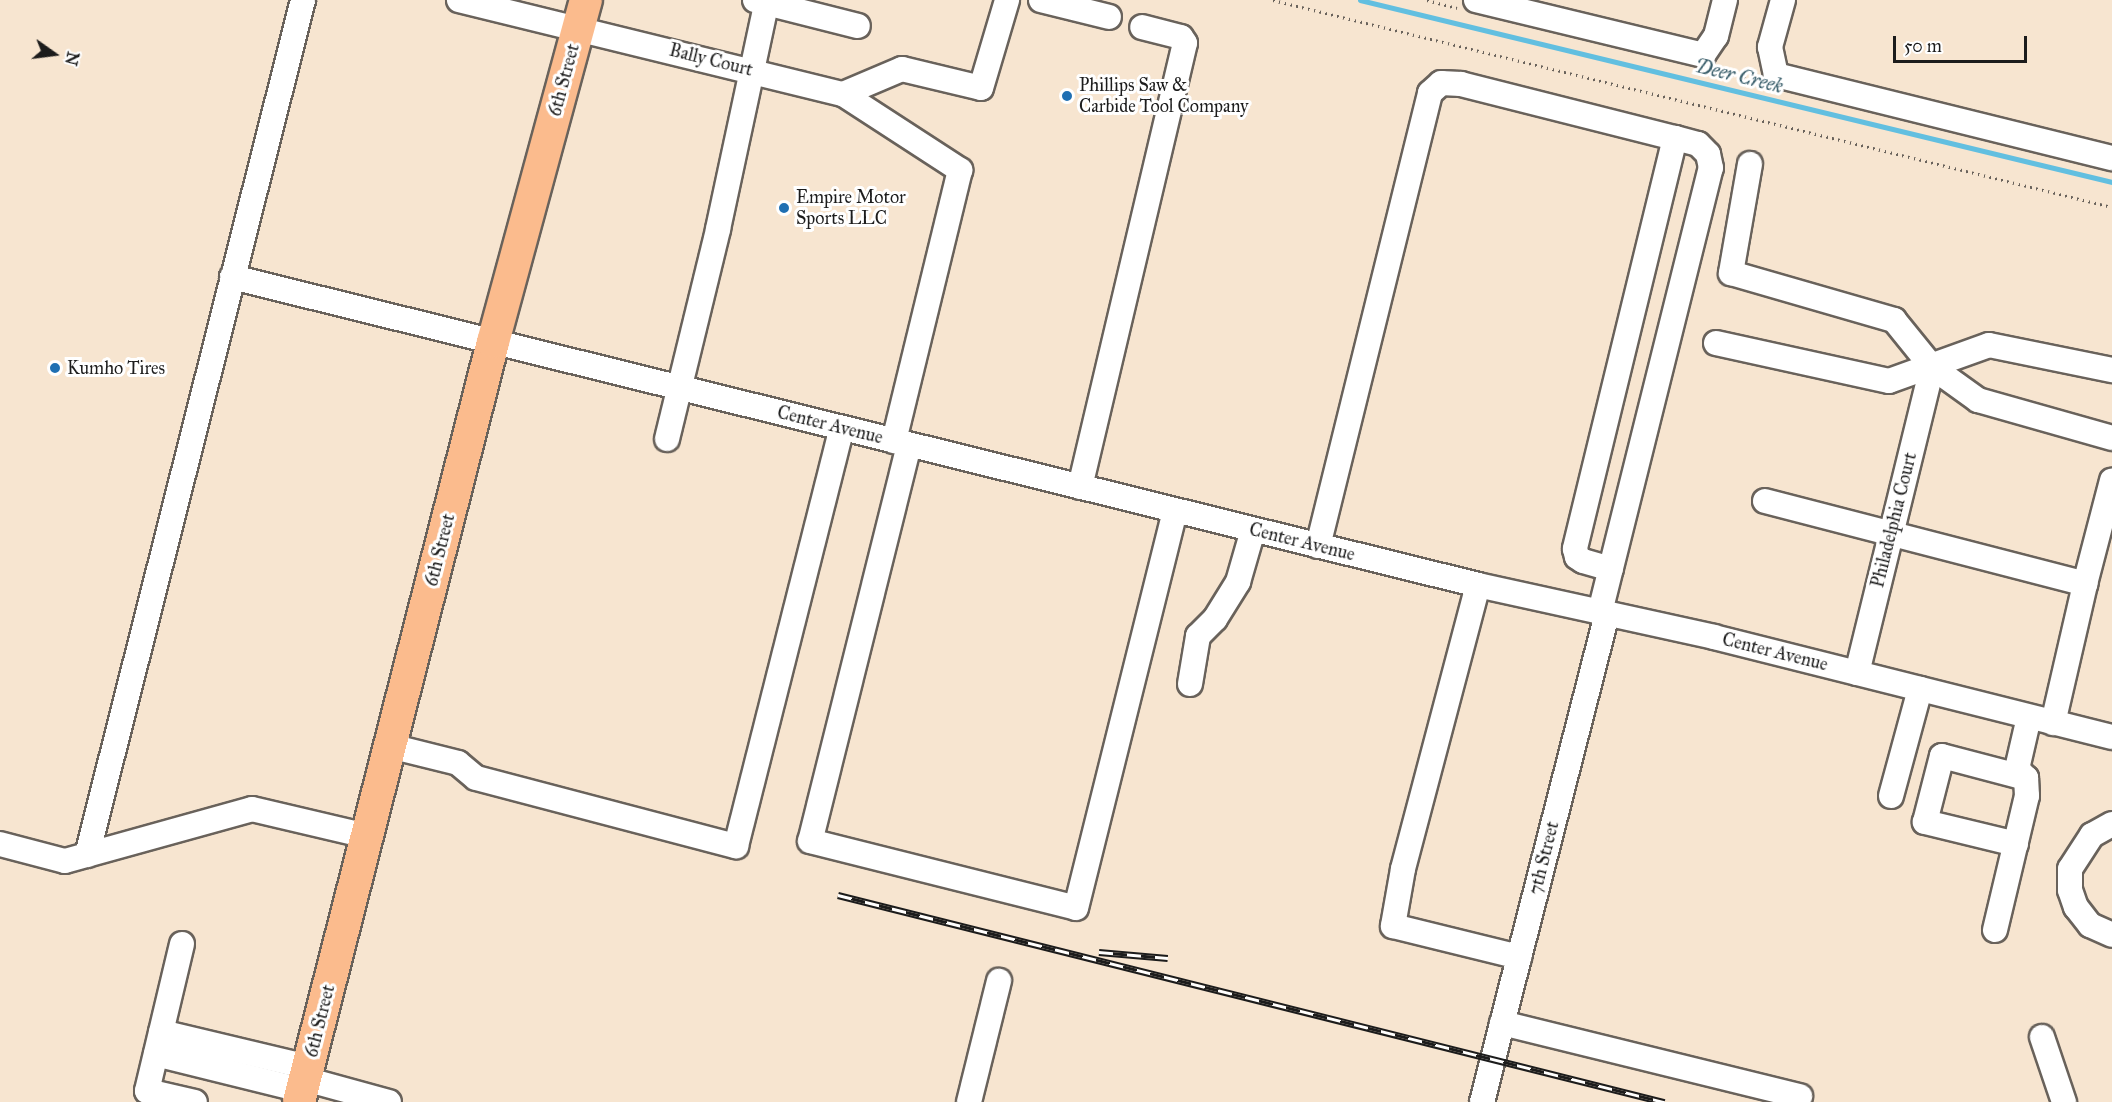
<!DOCTYPE html>
<style>
body{margin:0}
#map{position:relative;width:2112px;height:1102px;overflow:hidden;background:#f7e5d0;font-family:"IM FELL Great Primer",serif}
div>[style]{position:absolute}
.stream>*{height:5px;margin:-2.5px;padding:0 2.5px;transform-origin:2.5px;border-radius:2.5px;background:#62bfe0}
.path>*{height:3px;margin-top:-1.5px;transform-origin:0;background:repeating-linear-gradient(90deg,#69625b 0 1.5px,transparent 0 6px)}
.roads{filter:drop-shadow(2px 0 #69625b) drop-shadow(-2px 0 #69625b) drop-shadow(0 2px #69625b) drop-shadow(0 -2px #69625b)}
.minor>*{height:24px;margin:-12px;padding:0 12px;transform-origin:12px;border-radius:12px;background:#fff}
.major>*{height:32px;margin:-16px;padding:0 16px;transform-origin:16px;border-radius:16px;background:#fbbb8d}
.rail>*{height:7px;margin-top:-3.5px;transform-origin:0;background:repeating-linear-gradient(90deg,#fff 0 14px,#1c1c1c 0 28px);box-sizing:border-box;border-block:2px solid #1c1c1c}
.dots>*{width:16px;height:16px;translate:-50% -50%;box-sizing:border-box;border:3px solid #fff;border-radius:50%}
span{translate:-50% -50%;white-space:nowrap;text-align:center;line-height:1.15;-webkit-text-stroke:6px #fff;paint-order:stroke}
.street-label{font-size:18px;color:#1c1c1c}
.poi-label{font-size:18px;color:#1c1c1c}
.left{translate:0 -50%;text-align:left}
.water-label{font-size:20px;color:#385d6a;font-style:italic}
.north{position:absolute;left:24px;top:24px;width:60px;height:60px;-webkit-text-stroke:4px #fff;paint-order:stroke;rotate:104deg;font-size:16px;font-weight:700;line-height:24px;text-align:center;color:#1c1c1c}
.north::after{content:'';display:block;margin:auto;width:21px;height:27px;background:#1c1c1c;clip-path:polygon(50% 0,100% 100%,50% 72%,0 100%)}
.scale{position:absolute;left:1893px;top:36px;width:134px;height:27px;box-sizing:border-box;border:3px solid #1c1c1c;border-top:0;padding-left:8px;font-size:18px;line-height:21px;white-space:nowrap;color:#1c1c1c;-webkit-text-stroke:4px #fff;paint-order:stroke}
</style>
<div id="map">
<div class="stream">
<i style="left:1360px;top:0;width:774px;rotate:13.61deg"></i>
</div>
<div class="path">
<i style="left:1273px;top:0;width:864px;rotate:13.86deg"></i>
<i style="left:1427px;top:0;width:31px;rotate:15deg"></i>
<i style="left:1715px;top:70px;width:44px;rotate:14.3deg"></i>
</div>
<div class="roads">
<div class="minor">
<i style="left:459px;top:0;width:395px;rotate:13.8deg"></i>
<i style="left:843px;top:94px;width:140px;rotate:33deg"></i>
<i style="left:960px;top:170px;width:279px;rotate:103.7deg"></i>
<i style="left:755px;top:0;width:106px;rotate:14.2deg"></i>
<i style="left:1041px;top:0;width:70px;rotate:14deg"></i>
<i style="left:1476px;top:0;width:234px;rotate:13.6deg"></i>
<i style="left:1703px;top:55px;width:23px;rotate:-56deg"></i>
<i style="left:1716px;top:36px;width:37px;rotate:-76deg"></i>
<i style="left:1783px;top:0;width:49px;rotate:105.5deg"></i>
<i style="left:1770px;top:47px;width:29px;rotate:78deg"></i>
<i style="left:1776px;top:75px;width:346px;rotate:13.9deg"></i>
<i style="left:843px;top:94px;width:64px;rotate:-23deg"></i>
<i style="left:902px;top:69px;width:81px;rotate:13.5deg"></i>
<i style="left:981px;top:88px;width:92px;rotate:-73.5deg"></i>
<i style="left:1750px;top:164px;width:111px;rotate:99.9deg"></i>
<i style="left:1731px;top:273px;width:170px;rotate:16.1deg"></i>
<i style="left:1894px;top:320px;width:60px;rotate:51deg"></i>
<i style="left:1932px;top:367px;width:57px;rotate:35.7deg"></i>
<i style="left:1978px;top:400px;width:139px;rotate:15.8deg"></i>
<i style="left:232px;top:277px;width:1284px;rotate:13.88deg"></i>
<i style="left:1478px;top:585px;width:242px;rotate:12.4deg"></i>
<i style="left:1714px;top:637px;width:410px;rotate:14.1deg"></i>
<i style="left:1716px;top:343px;width:177px;rotate:12.4deg"></i>
<i style="left:1889px;top:381px;width:106px;rotate:-19.8deg"></i>
<i style="left:1989px;top:345px;width:126px;rotate:11.5deg"></i>
<i style="left:667px;top:439px;width:216px;rotate:-76.3deg"></i>
<i style="left:718px;top:229px;width:234px;rotate:-77.9deg"></i>
<i style="left:909px;top:445px;width:408px;rotate:104deg"></i>
<i style="left:810px;top:841px;width:274px;rotate:14.1deg"></i>
<i style="left:1076px;top:908px;width:409px;rotate:-76deg"></i>
<i style="left:1080px;top:487px;width:456px;rotate:-76.7deg"></i>
<i style="left:1185px;top:43px;width:7px;rotate:-124deg"></i>
<i style="left:1181px;top:37px;width:40px;rotate:-165.6deg"></i>
<i style="left:1765px;top:501px;width:331px;rotate:14.5deg"></i>
<i style="left:2085px;top:584px;width:107px;rotate:-75.4deg"></i>
<i style="left:1318px;top:546px;width:467px;rotate:-76.1deg"></i>
<i style="left:1430px;top:93px;width:15px;rotate:-42deg"></i>
<i style="left:1441px;top:83px;width:20px;rotate:3deg"></i>
<i style="left:1461px;top:84px;width:221px;rotate:14.2deg"></i>
<i style="left:1478px;top:585px;width:294px;rotate:104.8deg"></i>
<i style="left:1403px;top:869px;width:58px;rotate:100deg"></i>
<i style="left:1393px;top:926px;width:130px;rotate:13.8deg"></i>
<i style="left:1600px;top:612px;width:458px;rotate:-76deg"></i>
<i style="left:1711px;top:168px;width:14px;rotate:-102deg"></i>
<i style="left:1708px;top:154px;width:14px;rotate:-135deg"></i>
<i style="left:1698px;top:144px;width:24px;rotate:-165deg"></i>
<i style="left:1675px;top:138px;width:423px;rotate:103.7deg"></i>
<i style="left:1575px;top:549px;width:8px;rotate:76deg"></i>
<i style="left:1577px;top:557px;width:7px;rotate:34deg"></i>
<i style="left:1583px;top:561px;width:29px;rotate:16deg"></i>
<i style="left:1857px;top:673px;width:315px;rotate:-76.2deg"></i>
<i style="left:1190px;top:684px;width:49px;rotate:-80.5deg"></i>
<i style="left:1198px;top:636px;width:24px;rotate:-45deg"></i>
<i style="left:1215px;top:619px;width:44px;rotate:-58.1deg"></i>
<i style="left:1238px;top:582px;width:54px;rotate:-73.9deg"></i>
<i style="left:2053px;top:723px;width:143px;rotate:-77deg"></i>
<i style="left:390px;top:746px;width:70px;rotate:14deg"></i>
<i style="left:458px;top:763px;width:23px;rotate:40deg"></i>
<i style="left:476px;top:778px;width:269px;rotate:14.7deg"></i>
<i style="left:736px;top:846px;width:431px;rotate:-75.8deg"></i>
<i style="left:1891px;top:796px;width:111px;rotate:-74.8deg"></i>
<i style="left:2112px;top:824px;width:23px;rotate:151deg"></i>
<i style="left:2092px;top:835px;width:40px;rotate:122.9deg"></i>
<i style="left:2070px;top:869px;width:21px;rotate:90deg"></i>
<i style="left:2070px;top:890px;width:18px;rotate:71deg"></i>
<i style="left:2076px;top:907px;width:23px;rotate:52deg"></i>
<i style="left:2090px;top:925px;width:24px;rotate:24deg"></i>
<i style="left:0;top:844px;width:67px;rotate:14.7deg"></i>
<i style="left:65px;top:861px;width:194px;rotate:-15.5deg"></i>
<i style="left:252px;top:809px;width:118px;rotate:13.2deg"></i>
<i style="left:2016px;top:844px;width:94px;rotate:-166.4deg"></i>
<i style="left:1925px;top:822px;width:68px;rotate:-75.6deg"></i>
<i style="left:1942px;top:756px;width:87px;rotate:14.7deg"></i>
<i style="left:87px;top:855px;width:882px;rotate:-75.82deg"></i>
<i style="left:1995px;top:930px;width:138px;rotate:-76.6deg"></i>
<i style="left:2027px;top:796px;width:18px;rotate:-93deg"></i>
<i style="left:2026px;top:778px;width:13px;rotate:-135deg"></i>
<i style="left:2017px;top:769px;width:53px;rotate:-77deg"></i>
<i style="left:182px;top:944px;width:151px;rotate:103.4deg"></i>
<i style="left:147px;top:1091px;width:49px;rotate:12.9deg"></i>
<i style="left:1502px;top:1023px;width:307px;rotate:13.8deg"></i>
<i style="left:161px;top:1032px;width:151px;rotate:13.4deg"></i>
<i style="left:2042px;top:1037px;width:69px;rotate:71.3deg"></i>
<i style="left:156px;top:1054px;width:150px;rotate:13.9deg"></i>
<i style="left:305px;top:1079px;width:87px;rotate:15.3deg"></i>
<i style="left:969px;top:1102px;width:125px;rotate:-76.1deg"></i>
<i style="left:1482px;top:1102px;width:504px;rotate:-75.63deg"></i>
</div>
<div class="major">
<i style="left:299px;top:1102px;width:784px;rotate:-75.68deg"></i>
<i style="left:493px;top:342px;width:354px;rotate:-74.8deg"></i>
</div>
</div>
<div class="rail">
<i style="left:838px;top:895px;width:852px;rotate:14.07deg"></i>
<i style="left:1099px;top:952px;width:69px;rotate:5deg"></i>
</div>
<div class="dots">
<i style="left:1067px;top:96px;background:#1f6fb2"></i>
<i style="left:784px;top:208px;background:#1f6fb2"></i>
<i style="left:55px;top:368px;background:#1f6fb2"></i>
</div>
<div class="street-label">
<span style="left:711px;top:60px;rotate:14deg">Bally Court</span>
<span style="left:564px;top:80px;rotate:-75deg">6th Street</span>
<span style="left:830px;top:425px;rotate:14deg">Center Avenue</span>
<span style="left:1894px;top:520px;rotate:-76deg">Philadelphia Court</span>
<span style="left:1302px;top:542px;rotate:14deg">Center Avenue</span>
<span style="left:440px;top:550px;rotate:-76deg">6th Street</span>
<span style="left:1775px;top:652px;rotate:14deg">Center Avenue</span>
<span style="left:1544px;top:858px;rotate:-76deg">7th Street</span>
<span style="left:320px;top:1021px;rotate:-76deg">6th Street</span>
</div>
<div class="poi-label">
<span class="left" style="left:1079px;top:96px">Phillips Saw &amp;<br>Carbide Tool Company</span>
<span class="left" style="left:796px;top:208px">Empire Motor<br>Sports LLC</span>
<span class="left" style="left:67px;top:368px">Kumho Tires</span>
</div>
<div class="water-label">
<span style="left:1739px;top:76px;rotate:14deg">Deer Creek</span>
</div>
<div class="north">N</div>
<div class="scale">50 m</div>
</div>
